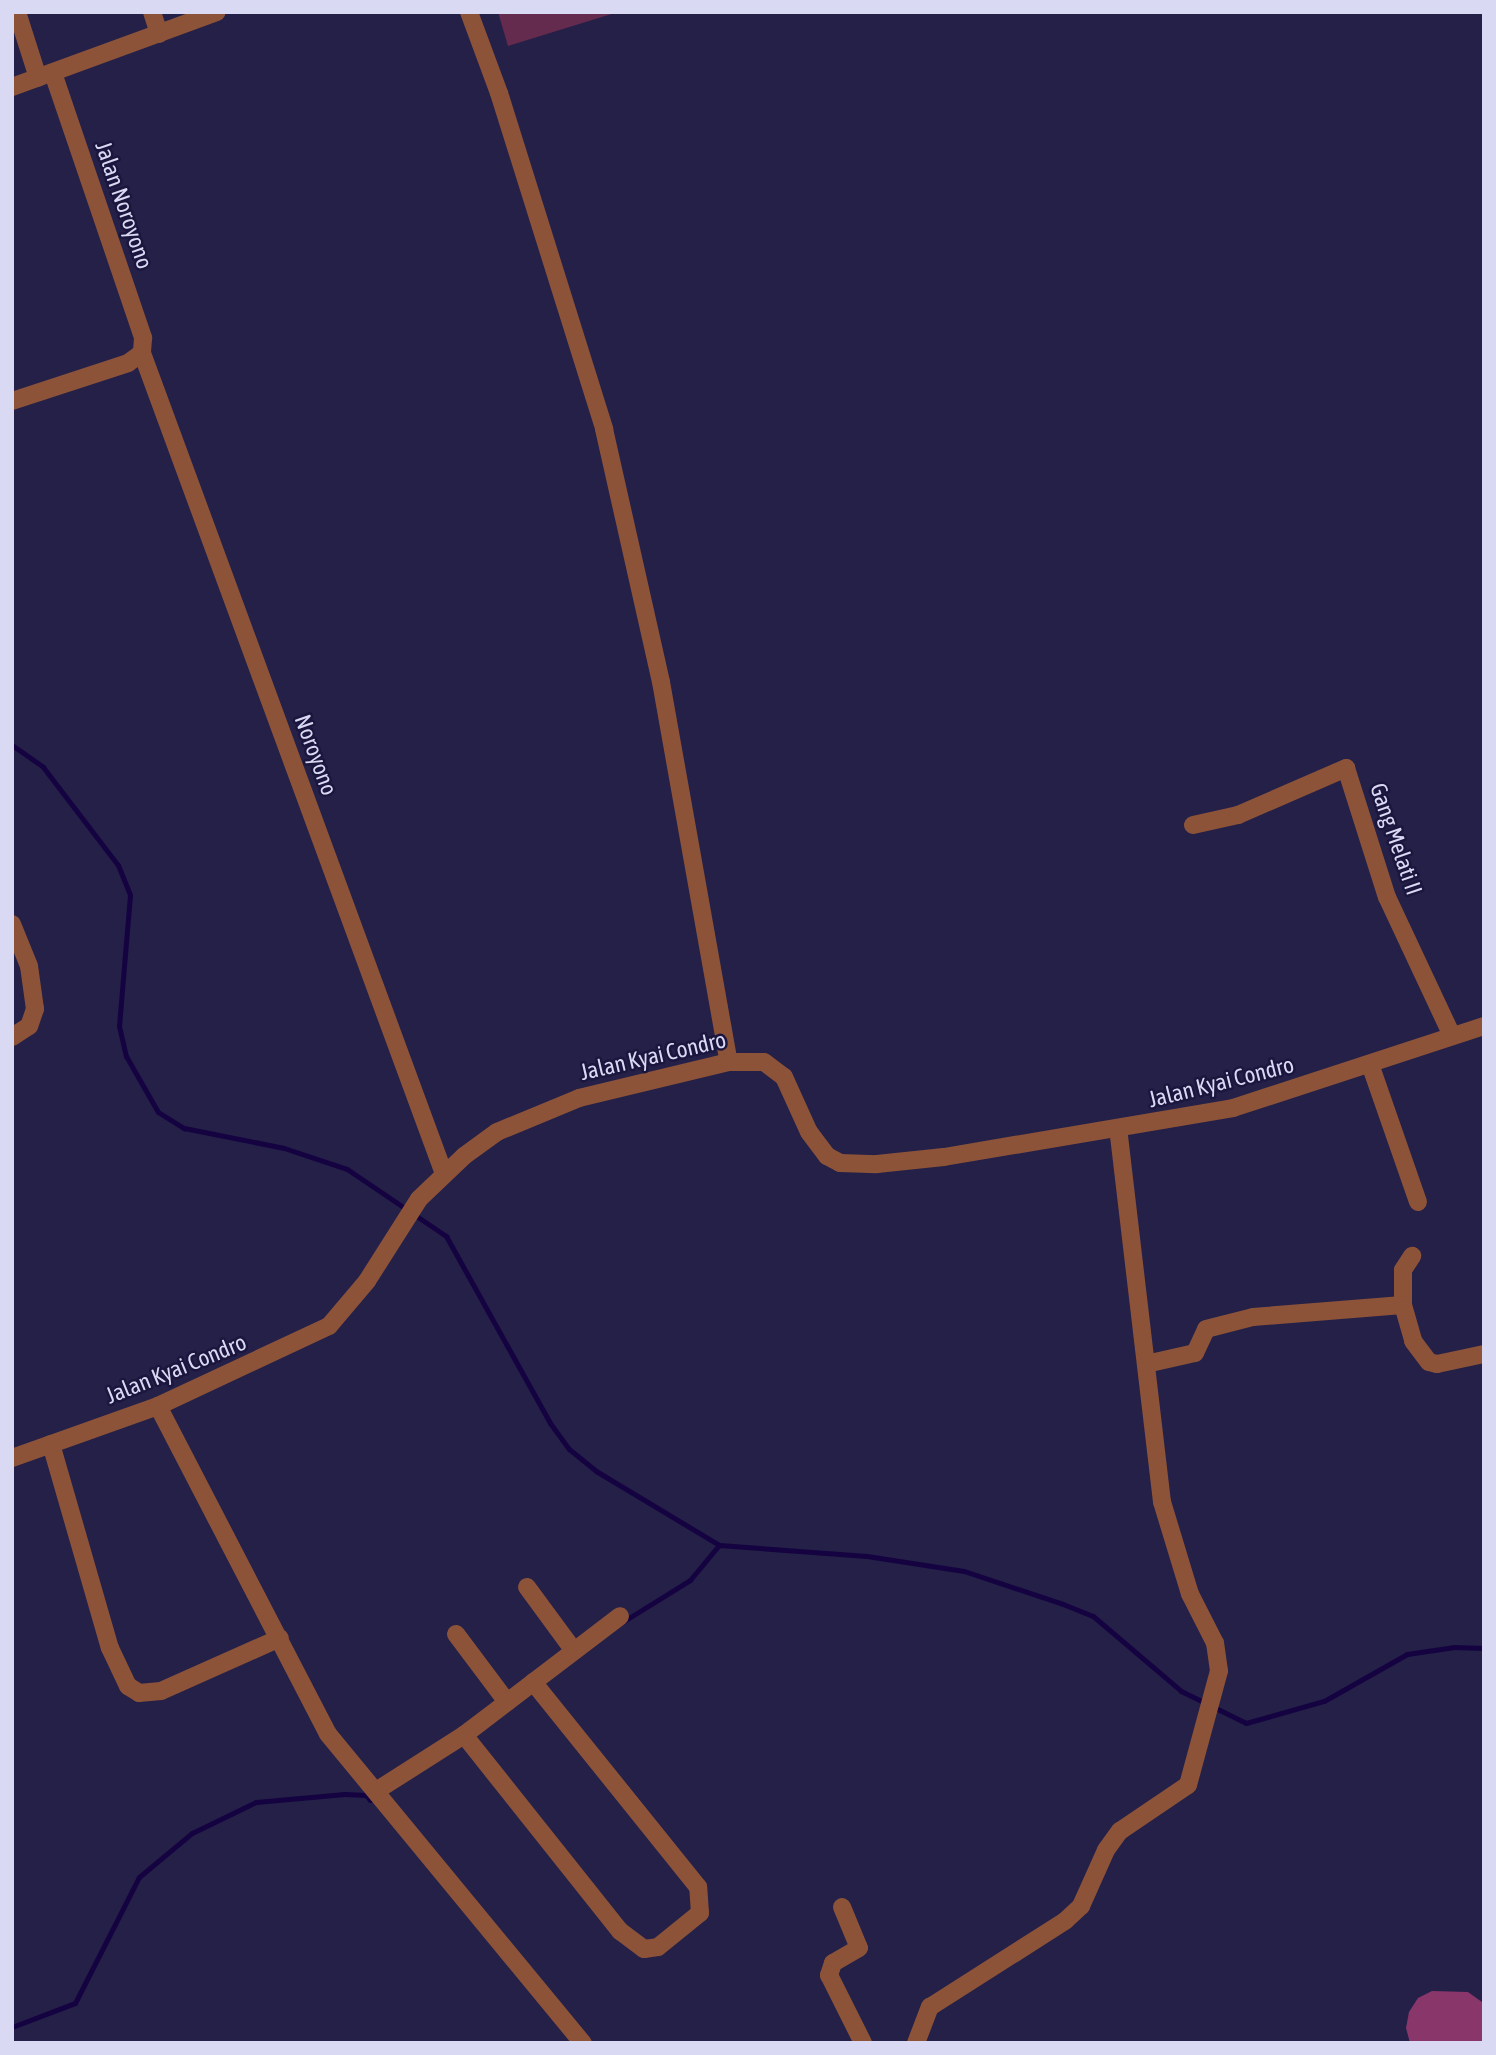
<!DOCTYPE html>
<style>
body{margin:0}
#map{position:relative;width:1496px;height:2055px;overflow:hidden;background:#242048;font-family:"Asap Condensed",sans-serif}
div>[style]{position:absolute}
.green>*{inset:0;background:#652b4e}
.forest>*{inset:0;background:#89366a}
.stream>*{height:5px;margin:-2.5px;padding:0 2.5px;transform-origin:2.5px;border-radius:2.5px;background:#140340}
.minor>*{height:18px;margin:-9px;padding:0 9px;transform-origin:9px;border-radius:9px;background:#8c5339}
span{translate:-50% -50%;white-space:nowrap;text-align:center;line-height:1.15;-webkit-text-stroke:5px #1b163d;paint-order:stroke}
.street-label{font-size:23px;color:#d9d9f4}
.frame{position:absolute;inset:0;border:14px solid #d9d9f4;pointer-events:none}
</style>
<div id="map">
<div class="green">
<i style="clip-path:polygon(498px 12px,618px 12px,508px 46px)"></i>
</div>
<div class="forest">
<i style="clip-path:polygon(1432px 1991px,1468px 1992px,1482px 2002px,1484px 2043px,1410px 2043px,1406px 2028px,1409px 2012px,1418px 1998px)"></i>
</div>
<div class="stream">
<i style="left:12px;top:745px;width:38px;rotate:35deg"></i>
<i style="left:43px;top:767px;width:123px;rotate:52.6deg"></i>
<i style="left:118px;top:865px;width:32px;rotate:68deg"></i>
<i style="left:130px;top:895px;width:131px;rotate:94.8deg"></i>
<i style="left:119px;top:1026px;width:31px;rotate:77deg"></i>
<i style="left:126px;top:1056px;width:64px;rotate:60.3deg"></i>
<i style="left:158px;top:1112px;width:31px;rotate:32deg"></i>
<i style="left:184px;top:1128px;width:102px;rotate:11.3deg"></i>
<i style="left:284px;top:1148px;width:66px;rotate:18.4deg"></i>
<i style="left:347px;top:1169px;width:120px;rotate:34.1deg"></i>
<i style="left:446px;top:1236px;width:214px;rotate:60.9deg"></i>
<i style="left:550px;top:1423px;width:32px;rotate:54deg"></i>
<i style="left:569px;top:1449px;width:35px;rotate:39deg"></i>
<i style="left:596px;top:1471px;width:144px;rotate:31deg"></i>
<i style="left:719px;top:1545px;width:148px;rotate:4.3deg"></i>
<i style="left:867px;top:1556px;width:98px;rotate:8.8deg"></i>
<i style="left:964px;top:1571px;width:104px;rotate:18.4deg"></i>
<i style="left:1063px;top:1604px;width:32px;rotate:22deg"></i>
<i style="left:1093px;top:1616px;width:116px;rotate:40.4deg"></i>
<i style="left:1181px;top:1691px;width:72px;rotate:26.2deg"></i>
<i style="left:1246px;top:1723px;width:81px;rotate:-15.8deg"></i>
<i style="left:1324px;top:1701px;width:95px;rotate:-29.5deg"></i>
<i style="left:1407px;top:1654px;width:48px;rotate:-8.5deg"></i>
<i style="left:1454px;top:1647px;width:30px;rotate:2deg"></i>
<i style="left:624px;top:1621px;width:78px;rotate:-31.8deg"></i>
<i style="left:690px;top:1580px;width:45px;rotate:-50.4deg"></i>
<i style="left:12px;top:2027px;width:67px;rotate:-20.9deg"></i>
<i style="left:75px;top:2003px;width:141px;rotate:-63.1deg"></i>
<i style="left:139px;top:1877px;width:69px;rotate:-39.7deg"></i>
<i style="left:192px;top:1833px;width:71px;rotate:-25.8deg"></i>
<i style="left:256px;top:1802px;width:89px;rotate:-5.1deg"></i>
<i style="left:345px;top:1794px;width:21px;rotate:3deg"></i>
<i style="left:366px;top:1795px;width:6px;rotate:51deg"></i>
<i style="left:370px;top:1800px;width:7px;rotate:-27deg"></i>
</div>
<div class="minor">
<i style="left:17px;top:12px;width:69px;rotate:72.3deg"></i>
<i style="left:152px;top:12px;width:23px;rotate:72deg"></i>
<i style="left:469px;top:12px;width:86px;rotate:69.7deg"></i>
<i style="left:499px;top:93px;width:352px;rotate:72.6deg"></i>
<i style="left:604px;top:429px;width:259px;rotate:77.3deg"></i>
<i style="left:661px;top:682px;width:386px;rotate:79.9deg"></i>
<i style="left:53px;top:73px;width:280px;rotate:71.2deg"></i>
<i style="left:143px;top:338px;width:15px;rotate:94deg"></i>
<i style="left:142px;top:353px;width:875px;rotate:69.8deg"></i>
<i style="left:12px;top:87px;width:218px;rotate:-20.1deg"></i>
<i style="left:12px;top:401px;width:122px;rotate:-18.1deg"></i>
<i style="left:128px;top:363px;width:17px;rotate:-36deg"></i>
<i style="left:1193px;top:825px;width:46px;rotate:-12.5deg"></i>
<i style="left:1238px;top:815px;width:118px;rotate:-23.5deg"></i>
<i style="left:1346px;top:768px;width:135px;rotate:72.4deg"></i>
<i style="left:1387px;top:897px;width:153px;rotate:64.9deg"></i>
<i style="left:12px;top:924px;width:45px;rotate:68deg"></i>
<i style="left:29px;top:966px;width:43px;rotate:82.1deg"></i>
<i style="left:35px;top:1009px;width:18px;rotate:109deg"></i>
<i style="left:29px;top:1026px;width:20px;rotate:147deg"></i>
<i style="left:1370px;top:1064px;width:146px;rotate:70.8deg"></i>
<i style="left:1403px;top:1305px;width:35px;rotate:-90deg"></i>
<i style="left:1403px;top:1270px;width:17px;rotate:-57deg"></i>
<i style="left:1146px;top:1364px;width:50px;rotate:-12.7deg"></i>
<i style="left:1195px;top:1353px;width:26px;rotate:-65deg"></i>
<i style="left:1206px;top:1329px;width:49px;rotate:-14.3deg"></i>
<i style="left:1253px;top:1317px;width:150px;rotate:-4.6deg"></i>
<i style="left:1403px;top:1305px;width:37px;rotate:74deg"></i>
<i style="left:1413px;top:1341px;width:26px;rotate:53deg"></i>
<i style="left:1429px;top:1362px;width:8px;rotate:14deg"></i>
<i style="left:1437px;top:1364px;width:48px;rotate:-12deg"></i>
<i style="left:158px;top:1406px;width:369px;rotate:62.6deg"></i>
<i style="left:328px;top:1734px;width:401px;rotate:50.5deg"></i>
<i style="left:51px;top:1444px;width:212px;rotate:73.9deg"></i>
<i style="left:110px;top:1648px;width:42px;rotate:64.7deg"></i>
<i style="left:128px;top:1686px;width:13px;rotate:32deg"></i>
<i style="left:139px;top:1693px;width:22px;rotate:-5deg"></i>
<i style="left:161px;top:1691px;width:130px;rotate:-24deg"></i>
<i style="left:12px;top:1458px;width:155px;rotate:-19.6deg"></i>
<i style="left:158px;top:1406px;width:189px;rotate:-25.1deg"></i>
<i style="left:329px;top:1326px;width:59px;rotate:-49.8deg"></i>
<i style="left:367px;top:1281px;width:97px;rotate:-57.6deg"></i>
<i style="left:419px;top:1199px;width:62px;rotate:-43.7deg"></i>
<i style="left:464px;top:1156px;width:41px;rotate:-36deg"></i>
<i style="left:497px;top:1132px;width:89px;rotate:-22.5deg"></i>
<i style="left:579px;top:1098px;width:154px;rotate:-13.5deg"></i>
<i style="left:729px;top:1062px;width:35px"></i>
<i style="left:764px;top:1062px;width:25px;rotate:37deg"></i>
<i style="left:784px;top:1077px;width:60px;rotate:65.6deg"></i>
<i style="left:809px;top:1132px;width:30px;rotate:53deg"></i>
<i style="left:827px;top:1156px;width:15px;rotate:28deg"></i>
<i style="left:840px;top:1163px;width:37px;rotate:2deg"></i>
<i style="left:877px;top:1164px;width:67px;rotate:-6deg"></i>
<i style="left:944px;top:1157px;width:293px;rotate:-9.6deg"></i>
<i style="left:1233px;top:1108px;width:264px;rotate:-18.1deg"></i>
<i style="left:527px;top:1587px;width:79px;rotate:53.7deg"></i>
<i style="left:456px;top:1634px;width:85px;rotate:53.1deg"></i>
<i style="left:464px;top:1735px;width:251px;rotate:51.5deg"></i>
<i style="left:620px;top:1931px;width:30px;rotate:37deg"></i>
<i style="left:644px;top:1949px;width:14px;rotate:-8deg"></i>
<i style="left:658px;top:1947px;width:54px;rotate:-39deg"></i>
<i style="left:700px;top:1913px;width:26px;rotate:-94deg"></i>
<i style="left:698px;top:1887px;width:263px;rotate:-128.8deg"></i>
<i style="left:376px;top:1791px;width:104px;rotate:-32.5deg"></i>
<i style="left:464px;top:1735px;width:196px;rotate:-37.3deg"></i>
<i style="left:842px;top:1907px;width:44px;rotate:67.5deg"></i>
<i style="left:859px;top:1948px;width:30px;rotate:150deg"></i>
<i style="left:833px;top:1963px;width:13px;rotate:108deg"></i>
<i style="left:829px;top:1975px;width:76px;rotate:63.4deg"></i>
<i style="left:916px;top:2043px;width:39px;rotate:-69deg"></i>
<i style="left:930px;top:2007px;width:160px;rotate:-32.5deg"></i>
<i style="left:1065px;top:1921px;width:22px;rotate:-43deg"></i>
<i style="left:1081px;top:1906px;width:61px;rotate:-65.9deg"></i>
<i style="left:1106px;top:1850px;width:24px;rotate:-54deg"></i>
<i style="left:1120px;top:1831px;width:82px;rotate:-34.1deg"></i>
<i style="left:1188px;top:1785px;width:118px;rotate:-74.8deg"></i>
<i style="left:1219px;top:1671px;width:28px;rotate:-98deg"></i>
<i style="left:1215px;top:1643px;width:55px;rotate:-117deg"></i>
<i style="left:1190px;top:1594px;width:96px;rotate:-106.9deg"></i>
<i style="left:1162px;top:1502px;width:376px;rotate:-96.7deg"></i>
</div>
<div class="street-label">
<span style="left:124px;top:205px;rotate:71deg">Jalan Noroyono</span>
<span style="left:316px;top:755px;rotate:70deg">Noroyono</span>
<span style="left:1396px;top:839px;rotate:71deg">Gang Melati II</span>
<span style="left:653px;top:1056px;rotate:-13deg">Jalan Kyai Condro</span>
<span style="left:1221px;top:1082px;rotate:-14deg">Jalan Kyai Condro</span>
<span style="left:176px;top:1369px;rotate:-22deg">Jalan Kyai Condro</span>
</div>
<div class="frame"></div>
</div>
